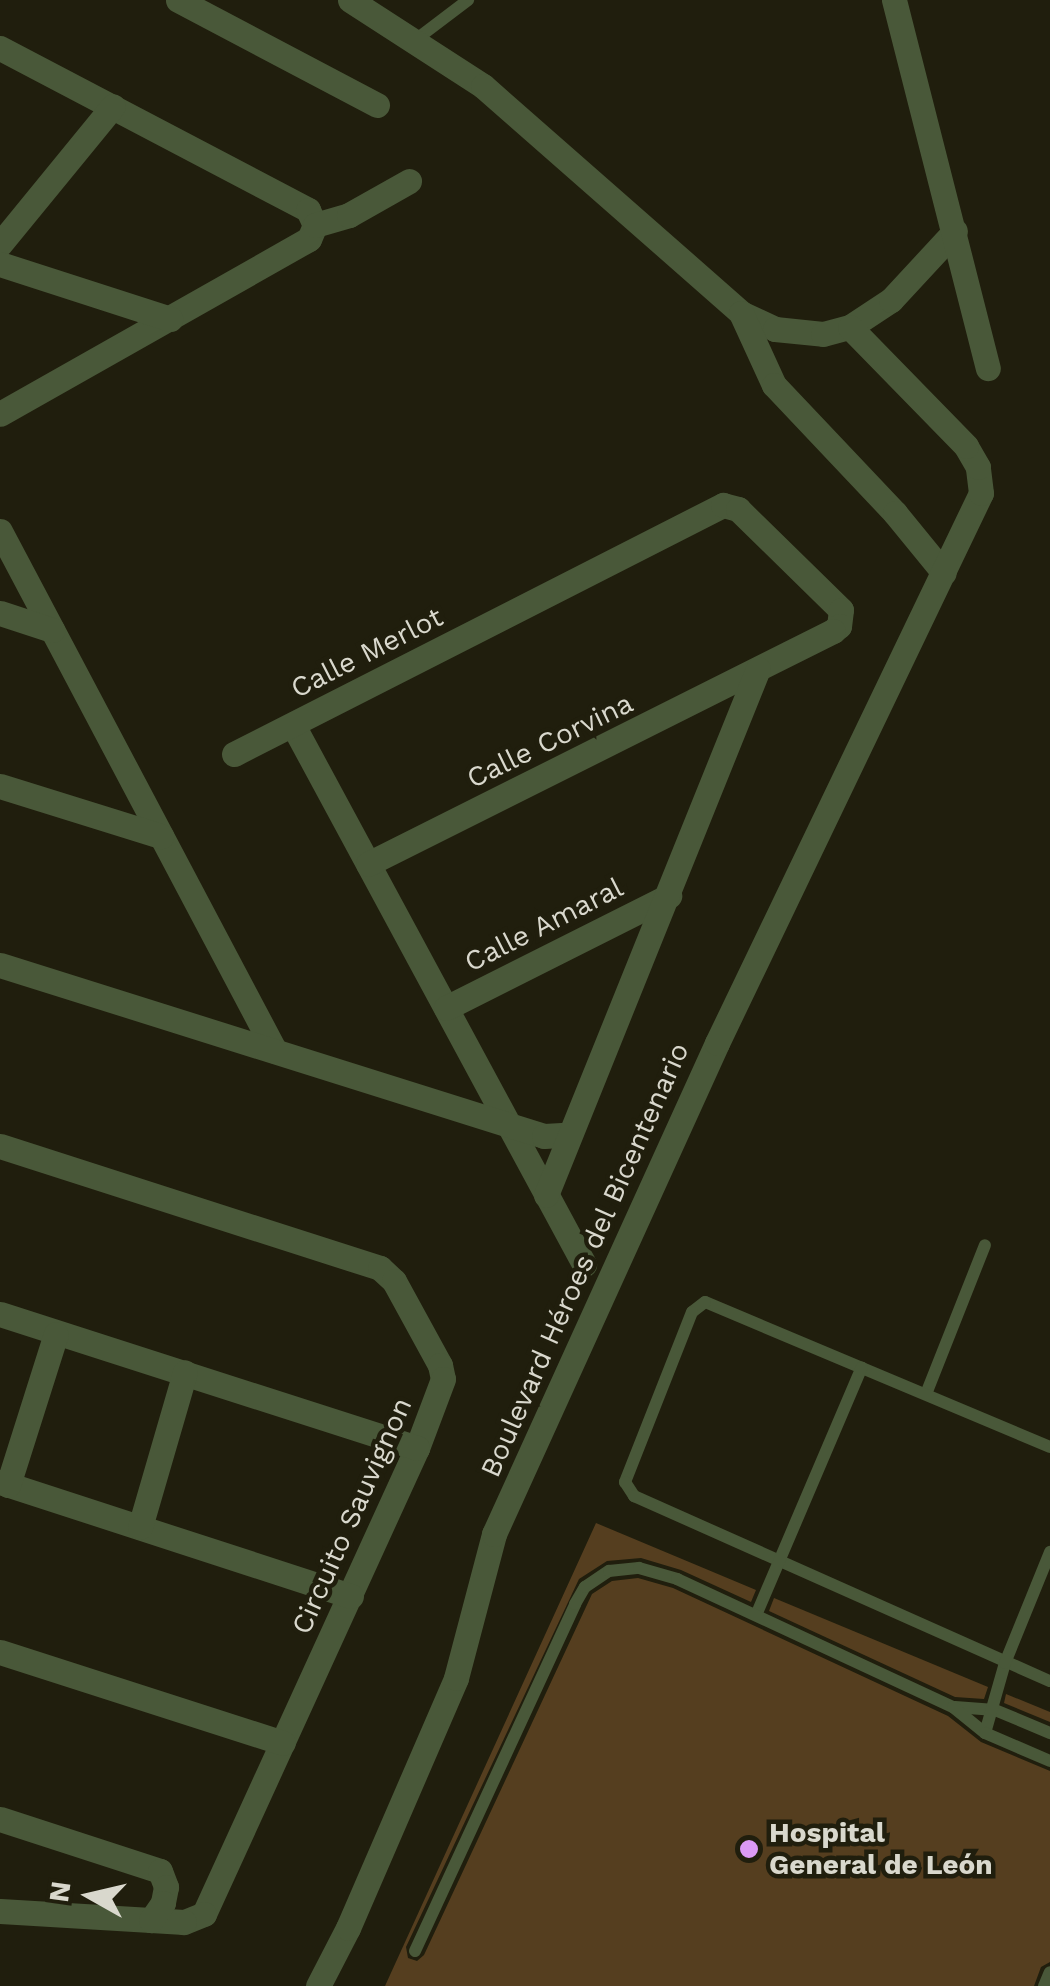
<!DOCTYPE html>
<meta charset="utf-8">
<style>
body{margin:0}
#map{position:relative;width:1050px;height:1986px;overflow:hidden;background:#201e0d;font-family:"Work Sans",sans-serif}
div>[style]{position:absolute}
.building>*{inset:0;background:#553e1f}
.service>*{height:12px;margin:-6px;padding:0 6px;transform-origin:6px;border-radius:6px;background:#495839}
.minor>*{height:25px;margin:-12.5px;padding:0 12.5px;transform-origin:12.5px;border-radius:12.5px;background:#495839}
.dots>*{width:28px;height:28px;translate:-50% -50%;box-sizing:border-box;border:5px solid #201e0d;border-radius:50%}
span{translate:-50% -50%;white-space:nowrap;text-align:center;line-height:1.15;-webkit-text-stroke:9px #201e0d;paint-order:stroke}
.street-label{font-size:28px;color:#d9d8cd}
.poi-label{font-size:28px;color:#d9d8cd;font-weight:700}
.left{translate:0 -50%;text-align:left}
.north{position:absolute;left:40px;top:1846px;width:100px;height:100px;-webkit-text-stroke:8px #201e0d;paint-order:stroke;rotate:278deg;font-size:28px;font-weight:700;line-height:40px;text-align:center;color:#d9d8cd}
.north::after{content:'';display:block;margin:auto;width:35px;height:45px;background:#d9d8cd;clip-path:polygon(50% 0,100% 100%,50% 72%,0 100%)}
</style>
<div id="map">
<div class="building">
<i style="clip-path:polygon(596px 1523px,756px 1590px,751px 1602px,681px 1570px,641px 1558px,607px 1561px,579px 1579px,406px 1947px,408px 1958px,417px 1961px,424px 1955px,592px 1594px,612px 1581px,638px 1578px,673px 1588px,948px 1716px,981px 1742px,1050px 1771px,1050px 1962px,1041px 1967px,1034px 1986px,385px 1986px)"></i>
<i style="clip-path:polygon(774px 1598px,988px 1687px,984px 1699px,955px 1697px,769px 1611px)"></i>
<i style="clip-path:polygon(1006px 1694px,1050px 1712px,1050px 1722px,1004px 1703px)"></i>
</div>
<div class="service">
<i style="left:414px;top:41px;width:68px;rotate:-37.2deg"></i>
<i style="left:926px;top:1394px;width:160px;rotate:-68.4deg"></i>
<i style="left:1050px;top:1447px;width:374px;rotate:-157.2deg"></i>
<i style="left:705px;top:1302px;width:16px;rotate:142deg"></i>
<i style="left:692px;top:1312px;width:183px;rotate:111.5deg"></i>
<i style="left:625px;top:1482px;width:17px;rotate:57deg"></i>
<i style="left:634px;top:1496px;width:455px;rotate:24deg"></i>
<i style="left:757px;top:1613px;width:267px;rotate:-66.9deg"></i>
<i style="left:955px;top:1707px;width:40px;rotate:4.3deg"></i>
<i style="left:995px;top:1710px;width:60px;rotate:22.7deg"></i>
<i style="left:985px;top:1733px;width:73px;rotate:-74.1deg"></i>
<i style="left:1005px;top:1663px;width:120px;rotate:-67.9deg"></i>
<i style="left:415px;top:1951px;width:382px;rotate:-65.2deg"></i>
<i style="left:575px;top:1604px;width:20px;rotate:-60deg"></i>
<i style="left:585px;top:1587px;width:29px;rotate:-34deg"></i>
<i style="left:609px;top:1571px;width:30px;rotate:-6deg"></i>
<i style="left:639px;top:1568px;width:40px;rotate:16deg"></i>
<i style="left:677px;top:1579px;width:304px;rotate:24.9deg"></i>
<i style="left:953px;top:1707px;width:41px;rotate:39.1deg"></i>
<i style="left:985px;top:1733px;width:71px;rotate:23.3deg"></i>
<i style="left:1044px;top:1986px;width:15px;rotate:-67deg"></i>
</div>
<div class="minor">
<i style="left:178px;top:0;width:225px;rotate:27.8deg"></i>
<i style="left:350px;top:0;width:158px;rotate:32.9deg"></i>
<i style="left:483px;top:86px;width:344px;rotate:41.3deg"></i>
<i style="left:741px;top:313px;width:38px;rotate:25deg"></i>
<i style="left:775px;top:329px;width:48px;rotate:5.9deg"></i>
<i style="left:823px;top:334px;width:28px;rotate:-15deg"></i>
<i style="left:850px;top:327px;width:49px;rotate:-33.4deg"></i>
<i style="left:891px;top:300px;width:94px;rotate:-47.2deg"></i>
<i style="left:894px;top:0;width:380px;rotate:75.7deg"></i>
<i style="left:0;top:48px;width:348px;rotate:27.7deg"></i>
<i style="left:308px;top:210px;width:17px;rotate:65deg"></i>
<i style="left:315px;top:225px;width:15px;rotate:113deg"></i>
<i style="left:309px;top:239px;width:355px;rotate:150.5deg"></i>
<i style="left:315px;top:225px;width:35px;rotate:-16deg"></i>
<i style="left:349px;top:215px;width:69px;rotate:-29.5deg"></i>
<i style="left:0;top:244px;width:178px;rotate:-50.7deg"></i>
<i style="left:0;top:264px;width:179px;rotate:17.9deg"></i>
<i style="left:741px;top:313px;width:79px;rotate:65.4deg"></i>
<i style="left:774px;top:385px;width:176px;rotate:46.6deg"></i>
<i style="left:895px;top:513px;width:77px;rotate:50.8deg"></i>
<i style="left:0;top:531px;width:588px;rotate:62.13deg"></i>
<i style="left:0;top:613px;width:55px;rotate:18.1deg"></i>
<i style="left:293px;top:725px;width:613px;rotate:61.64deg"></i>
<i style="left:234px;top:754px;width:549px;rotate:-26.99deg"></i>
<i style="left:723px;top:505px;width:16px;rotate:15deg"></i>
<i style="left:738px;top:509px;width:144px;rotate:44.4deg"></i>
<i style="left:841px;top:610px;width:16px;rotate:97deg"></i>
<i style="left:839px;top:626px;width:8px;rotate:140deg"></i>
<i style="left:833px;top:631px;width:520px;rotate:153.39deg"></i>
<i style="left:0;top:786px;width:169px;rotate:17.3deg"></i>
<i style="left:0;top:965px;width:570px;rotate:17.45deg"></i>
<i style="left:544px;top:1136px;width:22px;rotate:-3deg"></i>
<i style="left:446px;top:1008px;width:250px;rotate:-26.7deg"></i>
<i style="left:0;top:1146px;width:399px;rotate:17.8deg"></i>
<i style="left:380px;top:1268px;width:19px;rotate:43deg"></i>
<i style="left:394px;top:1281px;width:96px;rotate:61.3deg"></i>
<i style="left:440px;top:1365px;width:14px;rotate:78deg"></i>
<i style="left:443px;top:1379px;width:74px;rotate:110.6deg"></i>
<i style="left:417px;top:1448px;width:512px;rotate:114.56deg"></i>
<i style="left:204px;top:1914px;width:22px;rotate:158deg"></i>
<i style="left:184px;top:1922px;width:184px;rotate:-176.6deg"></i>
<i style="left:546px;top:1195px;width:567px;rotate:-68.05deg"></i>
<i style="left:0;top:1314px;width:438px;rotate:17.8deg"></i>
<i style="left:0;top:1482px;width:369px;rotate:18deg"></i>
<i style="left:8px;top:1485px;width:158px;rotate:-72.4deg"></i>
<i style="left:140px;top:1527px;width:161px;rotate:-73.8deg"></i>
<i style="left:0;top:1652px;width:297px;rotate:17.8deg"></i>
<i style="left:0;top:1819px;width:168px;rotate:18deg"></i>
<i style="left:160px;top:1871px;width:17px;rotate:69deg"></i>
<i style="left:166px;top:1887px;width:16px;rotate:101deg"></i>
<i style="left:163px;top:1903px;width:21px;rotate:125deg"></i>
<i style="left:318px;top:1986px;width:65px;rotate:-62.7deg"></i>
<i style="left:348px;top:1928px;width:272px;rotate:-66.6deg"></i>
<i style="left:456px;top:1678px;width:149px;rotate:-75.2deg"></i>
<i style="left:494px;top:1534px;width:539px;rotate:-65.57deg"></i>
<i style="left:717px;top:1043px;width:610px;rotate:-64.36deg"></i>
<i style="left:981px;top:493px;width:26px;rotate:-97deg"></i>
<i style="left:978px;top:467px;width:24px;rotate:-120deg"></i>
<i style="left:966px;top:446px;width:166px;rotate:-134.3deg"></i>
</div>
<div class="dots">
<i style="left:749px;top:1849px;background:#db99f5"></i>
</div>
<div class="street-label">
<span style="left:367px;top:653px;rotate:-27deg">Calle Merlot</span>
<span style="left:550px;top:741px;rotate:-26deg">Calle Corvina</span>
<span style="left:544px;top:925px;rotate:-27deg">Calle Amaral</span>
<span style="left:585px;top:1260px;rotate:-66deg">Boulevard Héroes del Bicentenario</span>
<span style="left:352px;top:1516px;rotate:-66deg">Circuito Sauvignon</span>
</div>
<div class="poi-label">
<span class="left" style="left:769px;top:1849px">Hospital<br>General de León</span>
</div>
<div class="north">N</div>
</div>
